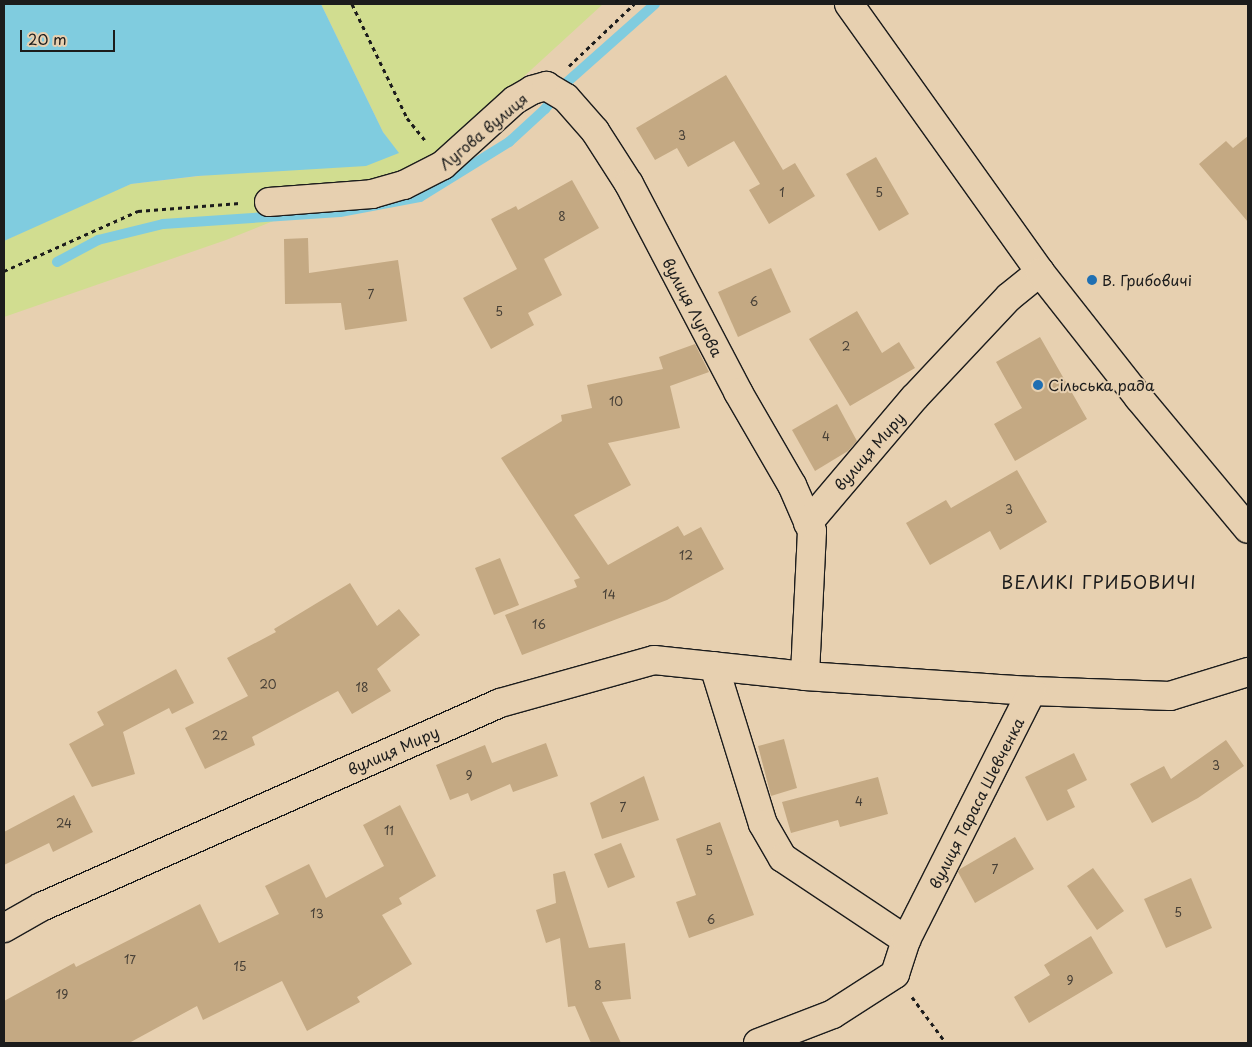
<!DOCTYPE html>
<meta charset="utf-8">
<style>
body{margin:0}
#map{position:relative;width:1252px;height:1047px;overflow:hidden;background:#e7d0b0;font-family:"Playpen Sans",sans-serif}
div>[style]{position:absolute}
.green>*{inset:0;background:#d1dd90}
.water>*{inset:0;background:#80ccdf}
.stream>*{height:10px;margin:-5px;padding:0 5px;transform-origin:5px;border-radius:5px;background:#80ccdf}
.building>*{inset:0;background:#c4a983}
.path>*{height:3px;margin-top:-1.5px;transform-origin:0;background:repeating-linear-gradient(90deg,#1c1c1c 0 4px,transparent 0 8px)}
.roads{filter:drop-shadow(1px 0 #1c1c1c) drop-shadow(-1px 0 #1c1c1c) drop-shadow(0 1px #1c1c1c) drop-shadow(0 -1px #1c1c1c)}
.minor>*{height:28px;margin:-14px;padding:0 14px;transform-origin:14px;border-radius:14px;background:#e7d0b0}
.highway>*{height:28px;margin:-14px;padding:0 14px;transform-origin:14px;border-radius:14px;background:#e7d0b0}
.dots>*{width:14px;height:14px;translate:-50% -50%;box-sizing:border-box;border:2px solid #e7d0b0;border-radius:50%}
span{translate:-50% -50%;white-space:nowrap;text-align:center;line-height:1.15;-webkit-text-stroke:4px #e7d0b0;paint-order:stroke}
.number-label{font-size:12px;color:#463f36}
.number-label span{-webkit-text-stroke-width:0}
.street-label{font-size:15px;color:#1c1c1c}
.poi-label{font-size:15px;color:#1c1c1c}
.left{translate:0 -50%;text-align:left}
.quarter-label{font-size:18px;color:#1c1c1c;letter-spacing:1px}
.frame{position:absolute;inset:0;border:5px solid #1c1c1c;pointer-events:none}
.scale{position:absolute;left:20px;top:30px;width:95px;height:22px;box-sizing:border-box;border:2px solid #1c1c1c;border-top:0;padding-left:6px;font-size:15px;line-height:18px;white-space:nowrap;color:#1c1c1c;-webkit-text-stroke:4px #e7d0b0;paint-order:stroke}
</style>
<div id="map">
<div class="green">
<i style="clip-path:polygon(321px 4px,603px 4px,438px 155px,226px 240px,4px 317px,4px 241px,64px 212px,131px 184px,398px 153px,383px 132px)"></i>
</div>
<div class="water">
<i style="clip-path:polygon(4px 4px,321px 4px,383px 132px,399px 153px,366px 166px,198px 176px,131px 184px,4px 241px)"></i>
</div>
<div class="stream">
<i style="left:57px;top:262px;width:47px;rotate:-28.2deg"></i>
<i style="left:98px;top:240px;width:67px;rotate:-13.8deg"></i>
<i style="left:163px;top:224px;width:177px;rotate:-3.9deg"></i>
<i style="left:340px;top:212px;width:81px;rotate:-10.6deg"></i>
<i style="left:420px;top:197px;width:105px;rotate:-31.7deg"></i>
<i style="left:509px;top:142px;width:49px;rotate:-42.5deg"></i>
<i style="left:545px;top:109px;width:33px;rotate:-51deg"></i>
<i style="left:566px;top:83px;width:119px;rotate:-41.6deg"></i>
</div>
<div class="building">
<i style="clip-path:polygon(726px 75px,783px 170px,795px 163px,815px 196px,769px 224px,749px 190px,760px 184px,734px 141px,688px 167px,677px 148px,655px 160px,636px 128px)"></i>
<i style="clip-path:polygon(1248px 136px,1248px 222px,1199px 164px,1226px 141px,1233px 148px)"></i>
<i style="clip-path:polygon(876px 157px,909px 214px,879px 231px,846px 174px)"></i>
<i style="clip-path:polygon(572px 180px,599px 228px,544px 259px,562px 295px,528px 313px,534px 325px,491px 349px,463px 298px,517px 269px,491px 219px,516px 206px,518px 210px)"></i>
<i style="clip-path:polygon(308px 238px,309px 273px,398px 260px,407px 321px,345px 330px,341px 303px,285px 304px,284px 239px)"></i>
<i style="clip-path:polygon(771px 268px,791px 312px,738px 337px,718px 292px)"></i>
<i style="clip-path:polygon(857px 311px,882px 353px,899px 342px,915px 368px,850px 406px,809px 339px)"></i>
<i style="clip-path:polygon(1040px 337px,1087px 419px,1015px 461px,994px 424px,1022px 408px,996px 362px)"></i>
<i style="clip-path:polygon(695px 344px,709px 372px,670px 386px,680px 428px,608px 443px,631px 485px,574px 515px,608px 565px,678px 526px,684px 536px,701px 527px,724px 569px,667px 600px,522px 655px,505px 615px,577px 587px,574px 580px,580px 578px,501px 458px,562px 421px,561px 415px,592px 408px,587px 385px,663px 369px,659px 357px)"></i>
<i style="clip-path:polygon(837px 404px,857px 441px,848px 451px,815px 471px,792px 430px)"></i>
<i style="clip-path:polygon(1017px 470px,1047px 522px,1000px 550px,990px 531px,930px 565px,906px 523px,946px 500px,951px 508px)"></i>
<i style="clip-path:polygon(500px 558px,519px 605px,494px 615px,475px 568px)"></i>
<i style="clip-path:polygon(350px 583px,377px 626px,399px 609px,420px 635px,377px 669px,391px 691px,352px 714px,338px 691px,252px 737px,255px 745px,205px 769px,185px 728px,248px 696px,227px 658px,276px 632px,274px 629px)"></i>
<i style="clip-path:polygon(176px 669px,194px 703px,172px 714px,169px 708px,123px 732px,135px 774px,92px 787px,69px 744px,104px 725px,97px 712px)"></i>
<i style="clip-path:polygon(784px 739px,797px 788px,771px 796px,758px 746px)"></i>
<i style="clip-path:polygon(1226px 740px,1244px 766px,1198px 798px,1152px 823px,1130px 784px,1164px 766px,1171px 779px)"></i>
<i style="clip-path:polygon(546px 743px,558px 776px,513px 792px,510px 784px,471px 801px,468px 793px,450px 800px,436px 765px,485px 745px,492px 763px)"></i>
<i style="clip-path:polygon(1074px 753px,1087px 780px,1067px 790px,1075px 807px,1047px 821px,1025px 777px)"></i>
<i style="clip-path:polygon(644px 776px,659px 820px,602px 839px,590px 803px)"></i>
<i style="clip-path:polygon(878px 777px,888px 814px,840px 827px,838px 820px,791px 833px,782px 802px)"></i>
<i style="clip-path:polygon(74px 795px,93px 832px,53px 852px,49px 843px,4px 865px,4px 832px)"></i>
<i style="clip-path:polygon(400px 805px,436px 876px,399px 898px,402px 904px,382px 915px,412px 964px,357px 997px,360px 1002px,307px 1031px,282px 981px,203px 1020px,197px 1006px,129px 1043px,4px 1043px,4px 1001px,74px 963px,76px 967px,200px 904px,219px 943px,279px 914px,265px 886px,309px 864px,326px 898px,384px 866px,363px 825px)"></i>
<i style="clip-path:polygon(720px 822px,754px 915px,689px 938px,676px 902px,696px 895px,676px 839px)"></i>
<i style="clip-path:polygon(1015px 837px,1034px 869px,975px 903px,958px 872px,960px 869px)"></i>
<i style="clip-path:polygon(621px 843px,635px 877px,608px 888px,594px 854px)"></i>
<i style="clip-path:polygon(1093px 868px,1124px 911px,1097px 930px,1067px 886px)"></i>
<i style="clip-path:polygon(565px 871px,589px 948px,625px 943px,631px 999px,602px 1002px,621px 1043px,591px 1043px,575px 1006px,568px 1007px,560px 938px,546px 943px,536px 910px,556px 903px,553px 874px)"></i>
<i style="clip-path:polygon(1191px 878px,1212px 928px,1166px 948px,1144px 899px)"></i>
<i style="clip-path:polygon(1091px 936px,1113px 973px,1029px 1023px,1014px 997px,1050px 975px,1044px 965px)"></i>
</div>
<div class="path">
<i style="left:352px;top:4px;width:127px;rotate:64.2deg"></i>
<i style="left:407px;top:118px;width:28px;rotate:51deg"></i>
<i style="left:569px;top:66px;width:90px;rotate:-43.6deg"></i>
<i style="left:4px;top:271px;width:147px;rotate:-24.1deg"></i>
<i style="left:138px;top:211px;width:102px;rotate:-4.5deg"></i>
<i style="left:912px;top:997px;width:57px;rotate:53.5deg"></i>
</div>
<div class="roads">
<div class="minor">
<i style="left:269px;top:202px;width:103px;rotate:-4.4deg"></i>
<i style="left:372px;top:194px;width:33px;rotate:-16deg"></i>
<i style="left:404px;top:185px;width:44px;rotate:-27.1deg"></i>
<i style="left:443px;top:165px;width:97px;rotate:-42.1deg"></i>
<i style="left:515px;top:100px;width:20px;rotate:-30deg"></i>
<i style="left:532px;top:90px;width:15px;rotate:-16deg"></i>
<i style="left:546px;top:86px;width:23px;rotate:31deg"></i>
<i style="left:566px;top:98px;width:44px;rotate:48.7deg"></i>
<i style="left:595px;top:131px;width:63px;rotate:57.3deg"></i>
<i style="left:629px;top:184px;width:235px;rotate:62.3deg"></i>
<i style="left:738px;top:392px;width:108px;rotate:59.9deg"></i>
<i style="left:792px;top:485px;width:50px;rotate:66.5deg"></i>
<i style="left:812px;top:531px;width:145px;rotate:92.8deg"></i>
<i style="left:808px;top:523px;width:165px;rotate:-49.7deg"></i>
<i style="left:915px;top:397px;width:137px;rotate:-46.8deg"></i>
<i style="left:1009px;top:297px;width:40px;rotate:-39deg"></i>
<i style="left:714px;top:666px;width:165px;rotate:72.8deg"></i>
<i style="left:763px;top:824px;width:39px;rotate:60deg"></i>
<i style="left:783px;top:858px;width:148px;rotate:33.7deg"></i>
<i style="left:4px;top:928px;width:43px;rotate:-29.6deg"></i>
<i style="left:41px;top:907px;width:502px;rotate:-23.96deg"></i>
<i style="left:500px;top:703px;width:160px;rotate:-15.6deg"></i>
<i style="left:654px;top:660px;width:152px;rotate:6deg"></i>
<i style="left:805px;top:676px;width:227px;rotate:3.8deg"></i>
<i style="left:1032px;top:691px;width:138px;rotate:2.1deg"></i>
<i style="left:1170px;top:696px;width:82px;rotate:-17.1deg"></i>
<i style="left:758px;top:1043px;width:80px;rotate:-21.1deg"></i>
<i style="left:833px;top:1014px;width:74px;rotate:-32.8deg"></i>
<i style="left:895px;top:974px;width:36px;rotate:-72deg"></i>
<i style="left:906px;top:940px;width:279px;rotate:-63.2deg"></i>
</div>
<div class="highway">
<i style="left:849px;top:4px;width:329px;rotate:54.5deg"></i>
<i style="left:1040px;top:272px;width:160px;rotate:51.8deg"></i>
<i style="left:1139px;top:398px;width:170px;rotate:50.2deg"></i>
</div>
</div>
<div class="dots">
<i style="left:1092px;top:280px;background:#1f6fb2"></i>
<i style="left:1038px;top:385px;background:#1f6fb2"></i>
</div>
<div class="number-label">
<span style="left:682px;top:136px">3</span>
<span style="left:782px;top:193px">1</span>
<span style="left:879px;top:193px">5</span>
<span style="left:562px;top:217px">8</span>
<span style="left:371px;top:295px">7</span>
<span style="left:754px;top:302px">6</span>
<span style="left:499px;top:312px">5</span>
<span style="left:846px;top:347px">2</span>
<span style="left:616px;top:402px">10</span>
<span style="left:826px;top:437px">4</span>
<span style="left:1009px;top:510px">3</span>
<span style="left:686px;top:556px">12</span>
<span style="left:609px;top:595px">14</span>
<span style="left:539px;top:625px">16</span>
<span style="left:268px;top:685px">20</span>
<span style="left:362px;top:688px">18</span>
<span style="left:220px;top:736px">22</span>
<span style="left:1216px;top:766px">3</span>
<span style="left:469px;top:776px">9</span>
<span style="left:859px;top:802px">4</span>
<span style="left:623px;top:808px">7</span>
<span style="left:64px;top:824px">24</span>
<span style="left:389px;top:831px">11</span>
<span style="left:709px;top:851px">5</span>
<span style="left:995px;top:870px">7</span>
<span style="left:1178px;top:913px">5</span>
<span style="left:317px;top:914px">13</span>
<span style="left:711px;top:920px">6</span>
<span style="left:130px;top:960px">17</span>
<span style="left:240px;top:967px">15</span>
<span style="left:1070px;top:981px">9</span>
<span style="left:598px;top:986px">8</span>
<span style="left:62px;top:995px">19</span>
</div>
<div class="street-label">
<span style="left:483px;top:131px;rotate:-40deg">Лугова вулиця</span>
<span style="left:693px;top:307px;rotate:62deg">вулиця Лугова</span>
<span style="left:869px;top:451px;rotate:-49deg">вулиця Миру</span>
<span style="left:393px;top:750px;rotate:-24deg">вулиця Миру</span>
<span style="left:976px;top:803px;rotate:-63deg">вулиця Тараса Шевченка</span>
</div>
<div class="poi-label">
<span class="left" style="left:1102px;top:280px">В. Грибовичі</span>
<span class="left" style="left:1048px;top:385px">Сільська рада</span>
</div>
<div class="quarter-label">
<span style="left:1099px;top:582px">ВЕЛИКІ ГРИБОВИЧІ</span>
</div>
<div class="frame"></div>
<div class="scale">20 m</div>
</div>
